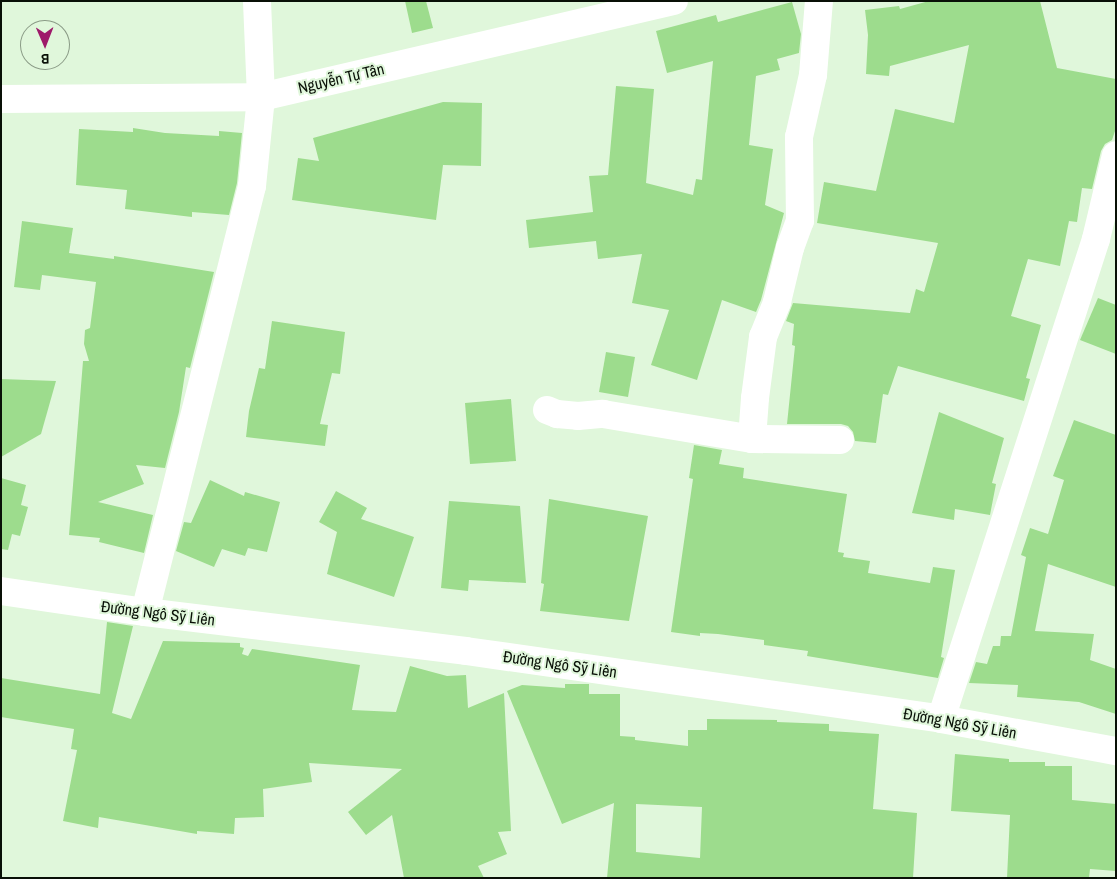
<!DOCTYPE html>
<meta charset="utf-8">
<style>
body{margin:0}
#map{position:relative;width:1117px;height:879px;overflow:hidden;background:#e0f7db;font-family:"Archivo Narrow",sans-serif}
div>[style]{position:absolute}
.building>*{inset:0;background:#9ddc8d}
.minor>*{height:28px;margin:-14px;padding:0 14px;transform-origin:14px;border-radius:14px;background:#fff}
span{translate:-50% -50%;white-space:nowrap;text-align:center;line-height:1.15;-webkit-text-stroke:4px #e0f7db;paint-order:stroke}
.street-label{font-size:16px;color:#091007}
.frame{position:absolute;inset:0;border:2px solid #091007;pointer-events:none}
.north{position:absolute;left:20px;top:20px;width:50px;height:50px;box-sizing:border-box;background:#e0f7db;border:1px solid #8a9b86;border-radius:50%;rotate:179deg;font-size:14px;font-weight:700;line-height:20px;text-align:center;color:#091007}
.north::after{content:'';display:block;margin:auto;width:18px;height:22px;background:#9e1a6a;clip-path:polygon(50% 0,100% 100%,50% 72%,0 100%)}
</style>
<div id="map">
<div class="building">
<i style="clip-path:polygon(405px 1px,426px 1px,433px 28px,412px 33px)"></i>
<i style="clip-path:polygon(929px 1px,1040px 1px,1057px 68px,1116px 79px,1116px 128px,1112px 140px,1105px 144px,1101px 151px,1092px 189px,1082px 188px,1077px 222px,1069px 221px,1060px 266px,1028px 259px,1011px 316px,1041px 325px,1026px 378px,1030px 379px,1024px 401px,898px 366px,888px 395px,883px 394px,876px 443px,855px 441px,853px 432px,848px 426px,841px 424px,787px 424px,795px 346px,792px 345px,794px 324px,786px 321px,793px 303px,910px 313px,916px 289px,924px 292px,938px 243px,817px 223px,824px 182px,876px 191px,895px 109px,954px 123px,969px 45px,890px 66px,889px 76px,866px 74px,868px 35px,865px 10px,899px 6px,900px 9px)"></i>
<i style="clip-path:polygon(792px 2px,801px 34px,799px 53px,777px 59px,780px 70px,756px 76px,749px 145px,773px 149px,765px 205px,784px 213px,761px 300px,756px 312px,722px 300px,697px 380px,651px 365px,669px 310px,632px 303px,642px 254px,598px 259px,596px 241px,529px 248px,526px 220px,593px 212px,589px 176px,608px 175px,616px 86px,654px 89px,646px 183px,693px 195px,696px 179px,702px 180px,713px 61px,667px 73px,656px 31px,716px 15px,718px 22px)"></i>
<i style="clip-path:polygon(443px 102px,482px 103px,481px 166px,443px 165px,436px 220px,292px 200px,298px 158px,319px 161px,313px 138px)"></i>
<i style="clip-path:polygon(133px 128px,165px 133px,219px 136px,219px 131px,242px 133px,237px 183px,229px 215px,192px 212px,192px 217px,125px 209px,127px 190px,76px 185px,79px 129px,133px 132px)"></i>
<i style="clip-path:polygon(22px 221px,73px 228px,69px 253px,114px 259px,114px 256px,120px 257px,214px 272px,190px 368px,186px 367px,179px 412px,165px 468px,136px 465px,144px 484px,98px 502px,153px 515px,144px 553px,99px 542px,100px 538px,69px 535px,83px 361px,89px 361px,84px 344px,85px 330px,90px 328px,96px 282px,42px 275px,40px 290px,14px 287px)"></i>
<i style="clip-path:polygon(1098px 298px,1116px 305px,1116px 354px,1080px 340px)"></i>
<i style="clip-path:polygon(272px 321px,345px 332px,340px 374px,332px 373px,320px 424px,328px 425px,325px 446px,246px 437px,249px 411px,259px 368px,265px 369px)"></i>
<i style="clip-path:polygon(606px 352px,635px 357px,628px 397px,599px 392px)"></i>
<i style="clip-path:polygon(1px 379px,56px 381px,41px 434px,1px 457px)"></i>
<i style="clip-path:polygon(511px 399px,516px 461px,470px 464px,465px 403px)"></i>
<i style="clip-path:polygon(939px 412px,1004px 438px,992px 483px,996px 484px,990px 515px,955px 509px,954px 520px,912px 513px)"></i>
<i style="clip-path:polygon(1074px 420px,1116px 435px,1116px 587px,1048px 564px,1035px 631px,1094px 634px,1090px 660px,1116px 669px,1116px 714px,1079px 702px,1017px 697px,1018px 685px,969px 683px,976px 662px,987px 664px,993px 646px,1000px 646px,1001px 636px,1011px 636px,1026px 557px,1021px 555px,1030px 528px,1048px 534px,1064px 480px,1053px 476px)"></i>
<i style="clip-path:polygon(694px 445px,722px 450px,719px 464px,744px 468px,743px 478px,847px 494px,838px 552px,844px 553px,843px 557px,870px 561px,868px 573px,930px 583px,933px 567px,955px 570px,941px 657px,944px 658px,938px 678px,807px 656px,808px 651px,764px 645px,764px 640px,718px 634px,700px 633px,700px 636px,671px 632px,693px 479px,689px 478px)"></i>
<i style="clip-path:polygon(1px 478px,26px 485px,21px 505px,28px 507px,20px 536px,12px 534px,8px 550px,1px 549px)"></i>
<i style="clip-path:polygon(210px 480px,244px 496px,245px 492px,280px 502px,267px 552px,248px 548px,245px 556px,222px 549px,214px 567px,176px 551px,184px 522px,191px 523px)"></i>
<i style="clip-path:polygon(336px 491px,367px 508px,361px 519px,414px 537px,394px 597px,327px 574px,337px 532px,319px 522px)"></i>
<i style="clip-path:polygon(549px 499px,648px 516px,629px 621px,540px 611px,544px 584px,541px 583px)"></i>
<i style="clip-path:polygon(449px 501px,520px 506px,526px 583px,469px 580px,468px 591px,441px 588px)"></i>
<i style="clip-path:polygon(107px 622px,133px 626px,112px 713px,131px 719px,163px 641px,240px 643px,240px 647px,244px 648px,242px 654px,248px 656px,252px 649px,360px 665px,352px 710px,396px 712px,410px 666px,447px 676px,466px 675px,468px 708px,504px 693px,511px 831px,498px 832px,507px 854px,478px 866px,484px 878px,404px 878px,392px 815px,366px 835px,348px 812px,402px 769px,309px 763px,312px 782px,263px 789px,264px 817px,235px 818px,234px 834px,197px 831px,197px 834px,99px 817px,98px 828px,63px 821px,77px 750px,71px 749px,74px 729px,1px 717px,1px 678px,100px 694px)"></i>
<i style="clip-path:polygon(evenodd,565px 684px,589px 684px,589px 694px,620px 694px,620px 736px,635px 737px,635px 740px,688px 746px,688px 730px,707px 730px,707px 719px,777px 720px,777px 722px,829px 724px,829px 731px,879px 734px,873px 809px,917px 813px,913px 878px,607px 878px,614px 803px,562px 824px,507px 691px,522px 685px,565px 688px,565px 684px,636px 804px,702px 807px,700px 858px,636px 852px,636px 804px)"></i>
<i style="clip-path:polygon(955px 754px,1009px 759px,1009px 762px,1045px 762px,1045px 766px,1072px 766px,1072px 800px,1116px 804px,1116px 871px,1090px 869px,1089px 878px,1007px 878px,1010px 815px,951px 811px)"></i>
</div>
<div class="minor">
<i style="left:1px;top:99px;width:260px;rotate:-0.4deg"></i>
<i style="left:261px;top:97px;width:424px;rotate:-13.1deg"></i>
<i style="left:547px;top:410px;width:11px;rotate:22deg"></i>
<i style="left:557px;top:414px;width:21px;rotate:5deg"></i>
<i style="left:578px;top:416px;width:25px;rotate:-5deg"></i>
<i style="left:603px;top:414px;width:151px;rotate:9.5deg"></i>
<i style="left:752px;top:439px;width:88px;rotate:0.7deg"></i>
<i style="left:752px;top:439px;width:41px;rotate:-85.8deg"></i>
<i style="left:755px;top:398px;width:62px;rotate:-82.5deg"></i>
<i style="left:763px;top:337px;width:38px;rotate:-68deg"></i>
<i style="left:777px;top:302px;width:56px;rotate:-76.5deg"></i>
<i style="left:790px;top:248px;width:29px;rotate:-70deg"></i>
<i style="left:800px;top:221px;width:84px;rotate:-90.7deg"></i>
<i style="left:799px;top:137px;width:64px;rotate:-77.3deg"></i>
<i style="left:813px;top:75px;width:74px;rotate:-85.4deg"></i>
<i style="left:1px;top:591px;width:146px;rotate:8.3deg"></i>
<i style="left:145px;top:612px;width:323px;rotate:6.9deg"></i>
<i style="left:466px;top:651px;width:480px;rotate:8.1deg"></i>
<i style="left:941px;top:719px;width:178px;rotate:10.4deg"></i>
<i style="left:145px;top:612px;width:439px;rotate:-75.9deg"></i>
<i style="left:252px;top:186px;width:89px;rotate:-84.2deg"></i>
<i style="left:261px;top:97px;width:96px;rotate:-92.4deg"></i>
<i style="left:941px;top:719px;width:504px;rotate:-72.1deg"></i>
<i style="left:1096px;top:239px;width:86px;rotate:-76.6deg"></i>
</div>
<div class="street-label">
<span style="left:341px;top:78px;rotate:-13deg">Nguyễn Tự Tân</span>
<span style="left:158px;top:613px;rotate:7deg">Đường Ngô Sỹ Liên</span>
<span style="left:560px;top:664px;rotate:8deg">Đường Ngô Sỹ Liên</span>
<span style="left:960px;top:723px;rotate:10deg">Đường Ngô Sỹ Liên</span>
</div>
<div class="frame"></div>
<div class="north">B</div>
</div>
